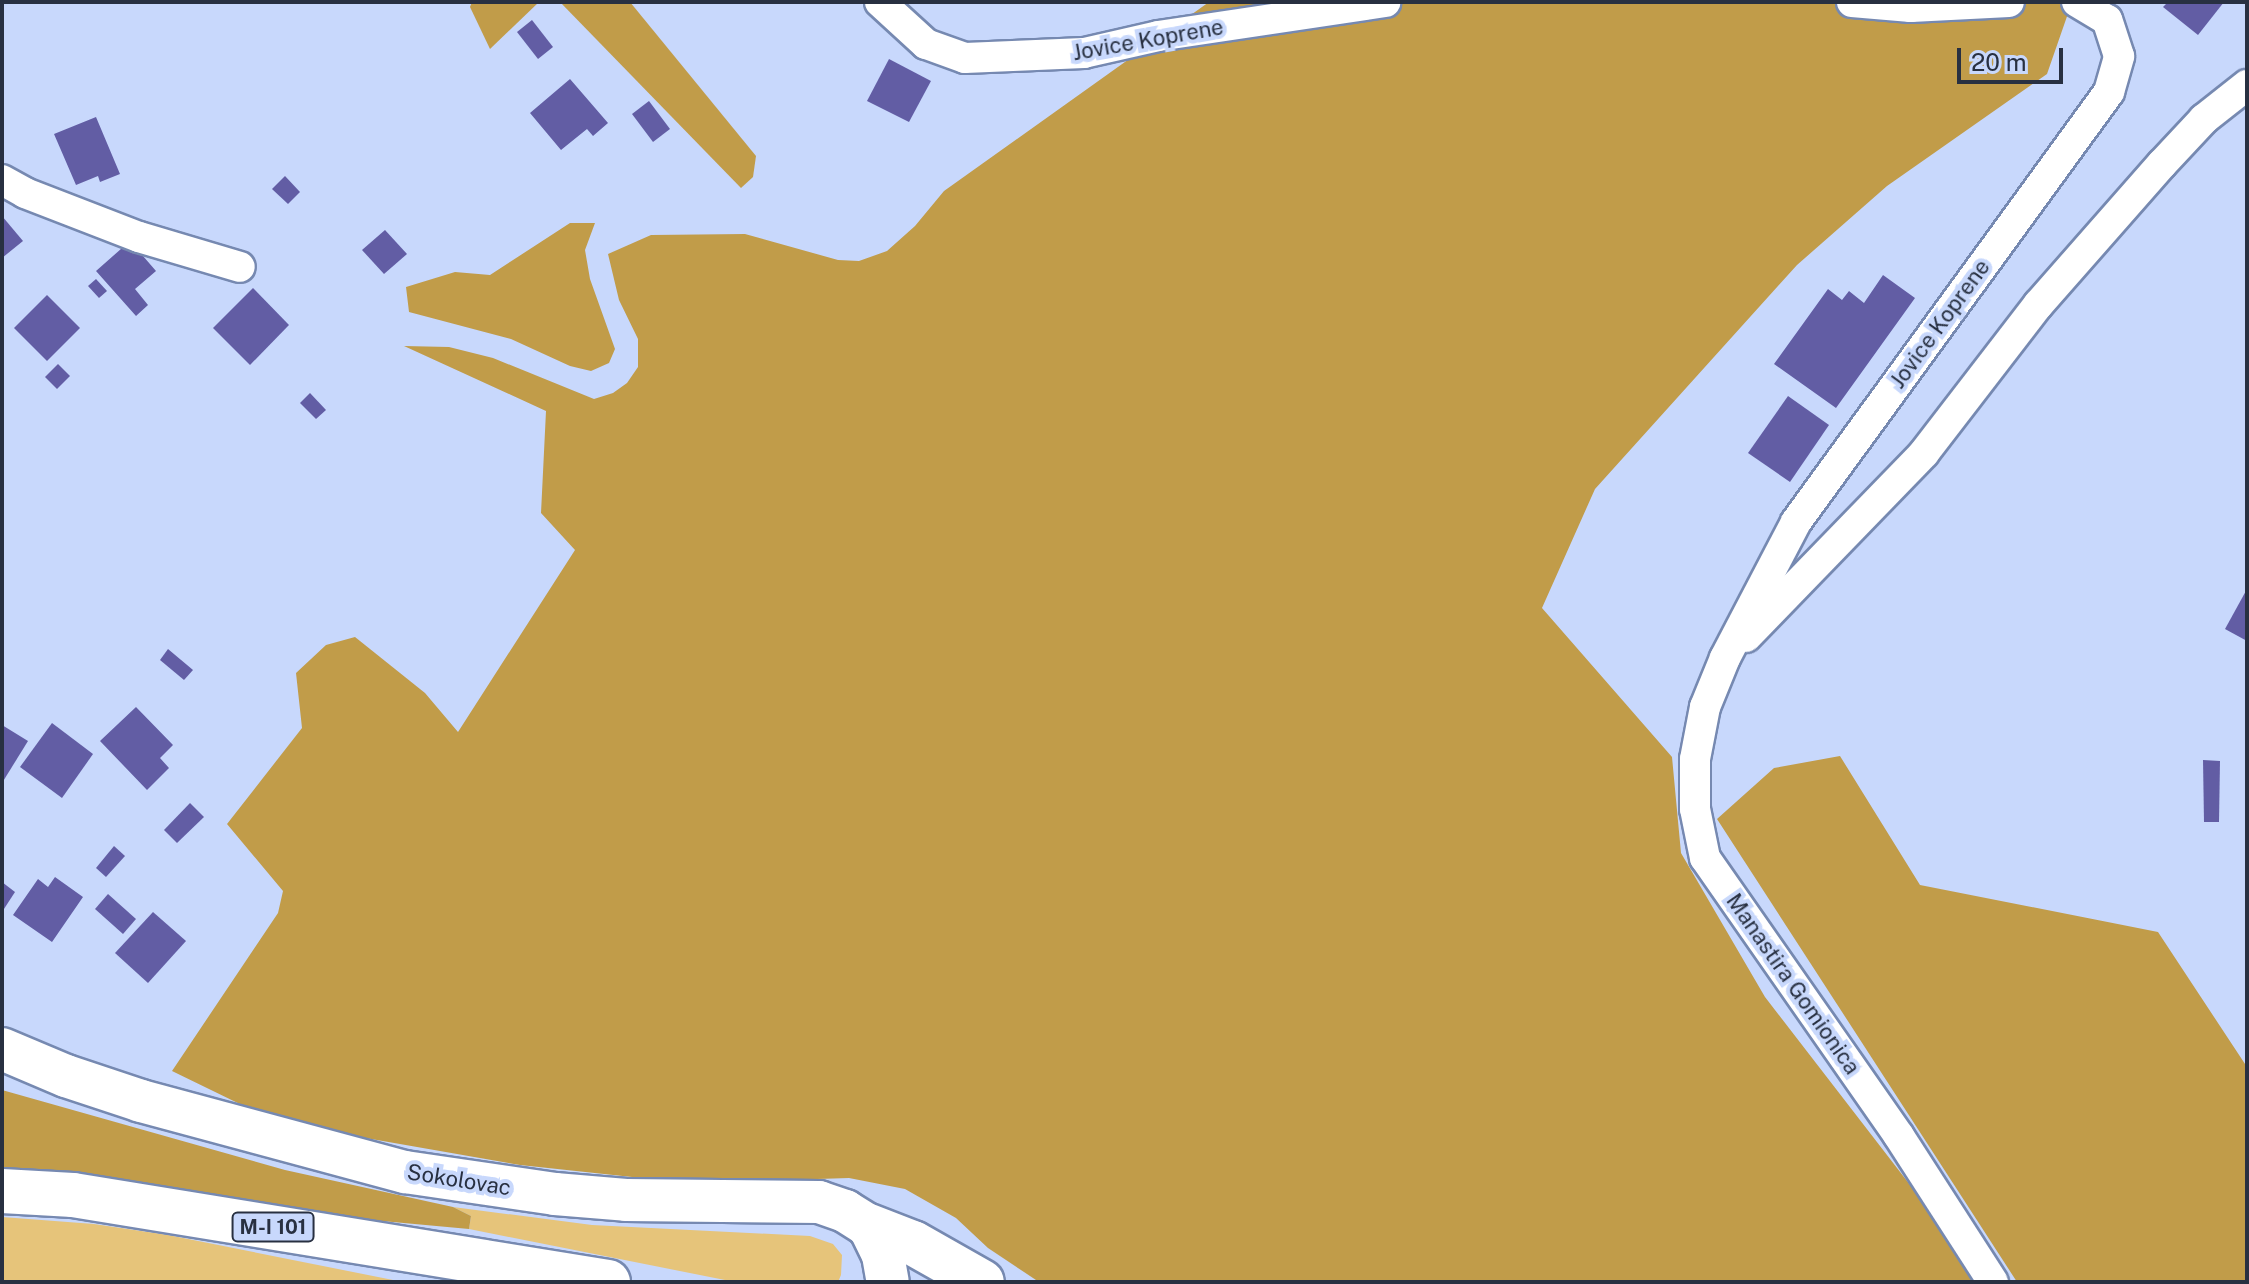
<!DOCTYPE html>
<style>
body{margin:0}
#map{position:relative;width:2249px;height:1284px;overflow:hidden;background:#c8d8fc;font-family:"Public Sans",sans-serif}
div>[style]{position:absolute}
.green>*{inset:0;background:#e6c47a}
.forest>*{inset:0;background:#c19c49}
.building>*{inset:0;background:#625da4}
.roads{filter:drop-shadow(2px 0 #7689b1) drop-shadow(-2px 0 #7689b1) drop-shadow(0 2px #7689b1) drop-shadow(0 -2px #7689b1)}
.minor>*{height:30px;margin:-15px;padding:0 15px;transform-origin:15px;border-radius:15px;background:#fff}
.secondary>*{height:42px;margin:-21px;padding:0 21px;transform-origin:21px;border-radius:21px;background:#fff}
.primary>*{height:44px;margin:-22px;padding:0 22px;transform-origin:22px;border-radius:22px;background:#fff}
span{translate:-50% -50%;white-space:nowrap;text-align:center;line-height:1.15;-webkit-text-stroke:8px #c8d8fc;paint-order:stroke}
.shield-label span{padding:2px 6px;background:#c8d8fc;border:2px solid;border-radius:6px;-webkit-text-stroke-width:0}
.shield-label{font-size:20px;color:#283041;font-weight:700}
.street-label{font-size:22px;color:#283041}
.frame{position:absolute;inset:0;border:4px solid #283041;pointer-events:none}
.scale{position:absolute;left:1957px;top:48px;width:106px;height:36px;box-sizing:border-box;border:4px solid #283041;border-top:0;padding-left:10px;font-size:24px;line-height:28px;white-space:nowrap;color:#283041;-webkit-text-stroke:6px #c8d8fc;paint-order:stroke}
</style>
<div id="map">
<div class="green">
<i style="clip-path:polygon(453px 1207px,592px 1225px,810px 1236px,833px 1244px,842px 1255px,841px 1275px,838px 1282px,735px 1282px,469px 1229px,471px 1216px)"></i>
<i style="clip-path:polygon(2px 1217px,94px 1224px,168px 1235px,403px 1282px,2px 1282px)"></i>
</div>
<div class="forest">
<i style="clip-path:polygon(472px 2px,539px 2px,490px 49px,470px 7px)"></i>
<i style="clip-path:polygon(560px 2px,630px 2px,756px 156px,753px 177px,741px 188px)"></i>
<i style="clip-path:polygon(1209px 2px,2072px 2px,2047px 74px,1887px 186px,1797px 265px,1595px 489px,1542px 608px,1672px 757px,1681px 853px,1765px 997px,1985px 1282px,1039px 1282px,988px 1248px,956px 1218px,905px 1189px,849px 1178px,688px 1183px,520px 1165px,337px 1133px,248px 1108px,172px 1071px,278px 913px,283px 891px,227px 824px,302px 728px,296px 673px,326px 645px,355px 637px,425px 693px,458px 732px,575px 550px,541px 513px,546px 411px,404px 346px,449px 347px,493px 358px,594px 399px,613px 393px,627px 383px,638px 367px,638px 339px,619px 300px,608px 254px,651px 235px,745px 234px,838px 260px,859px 261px,887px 251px,915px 226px,944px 191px)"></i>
<i style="clip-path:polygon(570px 223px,595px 223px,585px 250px,590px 279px,615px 349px,609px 363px,591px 371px,570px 366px,511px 339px,409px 312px,406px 287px,455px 272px,490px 275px)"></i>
<i style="clip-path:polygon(1840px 756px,1920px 885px,2158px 932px,2247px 1067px,2247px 1282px,2017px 1282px,1717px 819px,1774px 768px)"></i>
<i style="clip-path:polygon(2px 1090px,285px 1170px,453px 1207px,471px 1216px,469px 1229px,382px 1221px,2px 1168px)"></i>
</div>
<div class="building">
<i style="clip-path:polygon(2168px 2px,2224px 2px,2198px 35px,2163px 7px)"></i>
<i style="clip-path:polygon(532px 20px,553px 47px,538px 59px,517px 32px)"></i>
<i style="clip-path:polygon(889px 59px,931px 81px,909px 122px,867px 101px)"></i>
<i style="clip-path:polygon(570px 79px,608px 123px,593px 136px,587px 129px,561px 150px,530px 113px)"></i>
<i style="clip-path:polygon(649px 101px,670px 129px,653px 142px,632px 114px)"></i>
<i style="clip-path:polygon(96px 117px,120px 174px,100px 182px,98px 176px,76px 185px,54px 134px)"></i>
<i style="clip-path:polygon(285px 176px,300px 192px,288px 204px,272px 189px)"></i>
<i style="clip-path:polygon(2px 216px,23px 241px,2px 258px)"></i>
<i style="clip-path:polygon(385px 230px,407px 254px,384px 274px,362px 250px)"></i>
<i style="clip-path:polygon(130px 241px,156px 271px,135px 289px,148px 305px,136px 316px,96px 271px)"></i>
<i style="clip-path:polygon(1883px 275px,1915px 298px,1836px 408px,1774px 364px,1828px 289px,1842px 300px,1849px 291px,1864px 303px)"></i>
<i style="clip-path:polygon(96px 279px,107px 291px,99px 298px,88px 286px)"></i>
<i style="clip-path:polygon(253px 288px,289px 325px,250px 365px,213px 328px)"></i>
<i style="clip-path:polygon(47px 295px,80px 328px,47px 361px,14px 328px)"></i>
<i style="clip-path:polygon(58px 364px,70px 376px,57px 389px,45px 377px)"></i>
<i style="clip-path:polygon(310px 393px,326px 410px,316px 419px,300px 403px)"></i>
<i style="clip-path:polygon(1788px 396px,1829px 425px,1790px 482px,1748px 453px)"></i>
<i style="clip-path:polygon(2247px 589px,2247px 641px,2225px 629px)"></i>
<i style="clip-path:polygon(168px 649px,193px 670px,184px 680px,160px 660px)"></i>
<i style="clip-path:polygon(136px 707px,173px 745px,160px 758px,169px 768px,147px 790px,100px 741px)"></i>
<i style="clip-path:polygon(52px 723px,93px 754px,62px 798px,20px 767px)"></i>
<i style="clip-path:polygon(2px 725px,28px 741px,2px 783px)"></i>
<i style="clip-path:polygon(2203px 760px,2220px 761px,2219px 822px,2204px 822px)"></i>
<i style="clip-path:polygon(190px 803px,204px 817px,177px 843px,164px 830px)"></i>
<i style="clip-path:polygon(114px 846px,125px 856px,106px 877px,96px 868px)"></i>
<i style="clip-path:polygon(55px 877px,83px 897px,52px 942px,13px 915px,38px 879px,48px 887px)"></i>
<i style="clip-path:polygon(2px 882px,15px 892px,2px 912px)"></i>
<i style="clip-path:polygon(108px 894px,136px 919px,123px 934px,95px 909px)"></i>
<i style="clip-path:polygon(153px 912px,186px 941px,148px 983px,115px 953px)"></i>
</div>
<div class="roads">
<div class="minor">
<i style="left:880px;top:2px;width:62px;rotate:42.4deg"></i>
<i style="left:926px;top:44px;width:41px;rotate:19.7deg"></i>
<i style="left:965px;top:58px;width:119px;rotate:-2.4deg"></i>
<i style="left:1084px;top:53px;width:76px;rotate:-12.9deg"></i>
<i style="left:1158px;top:36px;width:230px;rotate:-8.5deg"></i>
<i style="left:1852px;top:2px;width:59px;rotate:4.8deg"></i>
<i style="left:1911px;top:7px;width:98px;rotate:-2.9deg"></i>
<i style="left:2px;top:180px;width:26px;rotate:29deg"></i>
<i style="left:25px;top:193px;width:122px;rotate:21.1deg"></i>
<i style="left:139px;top:237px;width:105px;rotate:16.5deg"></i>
<i style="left:1746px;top:637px;width:256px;rotate:-45.9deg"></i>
<i style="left:1924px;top:453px;width:187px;rotate:-52.4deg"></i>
<i style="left:2038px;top:305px;width:188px;rotate:-48.7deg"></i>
<i style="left:2162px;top:164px;width:62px;rotate:-47deg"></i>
<i style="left:2204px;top:119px;width:55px;rotate:-38.3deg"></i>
<i style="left:1993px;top:1282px;width:174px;rotate:-122.8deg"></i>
<i style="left:1899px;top:1136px;width:339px;rotate:-124.9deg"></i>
<i style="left:1705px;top:858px;width:50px;rotate:-101.5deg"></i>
<i style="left:1695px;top:809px;width:50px;rotate:-90deg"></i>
<i style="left:1695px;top:759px;width:53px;rotate:-79.1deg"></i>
<i style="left:1705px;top:707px;width:53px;rotate:-67.8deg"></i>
<i style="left:1725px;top:658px;width:153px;rotate:-62.4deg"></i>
<i style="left:1796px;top:522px;width:532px;rotate:-53.95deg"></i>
<i style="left:2109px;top:92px;width:37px;rotate:-74deg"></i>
<i style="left:2119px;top:56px;width:38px;rotate:-108deg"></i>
<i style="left:2107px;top:20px;width:35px;rotate:-149deg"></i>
</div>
<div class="secondary">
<i style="left:2px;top:1049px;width:69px;rotate:22.9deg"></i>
<i style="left:66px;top:1076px;width:79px;rotate:18.4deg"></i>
<i style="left:141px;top:1101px;width:273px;rotate:15.1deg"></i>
<i style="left:405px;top:1172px;width:152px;rotate:8.3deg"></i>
<i style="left:555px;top:1194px;width:71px;rotate:4.8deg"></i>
<i style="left:626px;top:1200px;width:193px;rotate:0.6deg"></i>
<i style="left:819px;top:1202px;width:28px;rotate:19deg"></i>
<i style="left:845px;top:1211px;width:28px;rotate:32deg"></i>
<i style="left:869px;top:1226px;width:32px;rotate:64deg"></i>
<i style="left:883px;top:1255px;width:27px;rotate:80deg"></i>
</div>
<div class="primary">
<i style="left:2px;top:1191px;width:71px;rotate:3.2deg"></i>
<i style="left:73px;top:1195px;width:542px;rotate:9.24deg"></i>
<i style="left:869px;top:1226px;width:47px;rotate:21.1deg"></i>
<i style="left:913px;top:1243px;width:79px;rotate:29.5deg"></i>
</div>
</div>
<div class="shield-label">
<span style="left:273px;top:1227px">M-I 101</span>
</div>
<div class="street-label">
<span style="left:1148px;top:40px;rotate:-10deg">Jovice Koprene</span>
<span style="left:1940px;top:324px;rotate:-54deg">Jovice Koprene</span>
<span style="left:1793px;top:984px;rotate:55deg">Manastira Gomionica</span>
<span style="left:459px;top:1180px;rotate:9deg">Sokolovac</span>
</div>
<div class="frame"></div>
<div class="scale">20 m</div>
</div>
